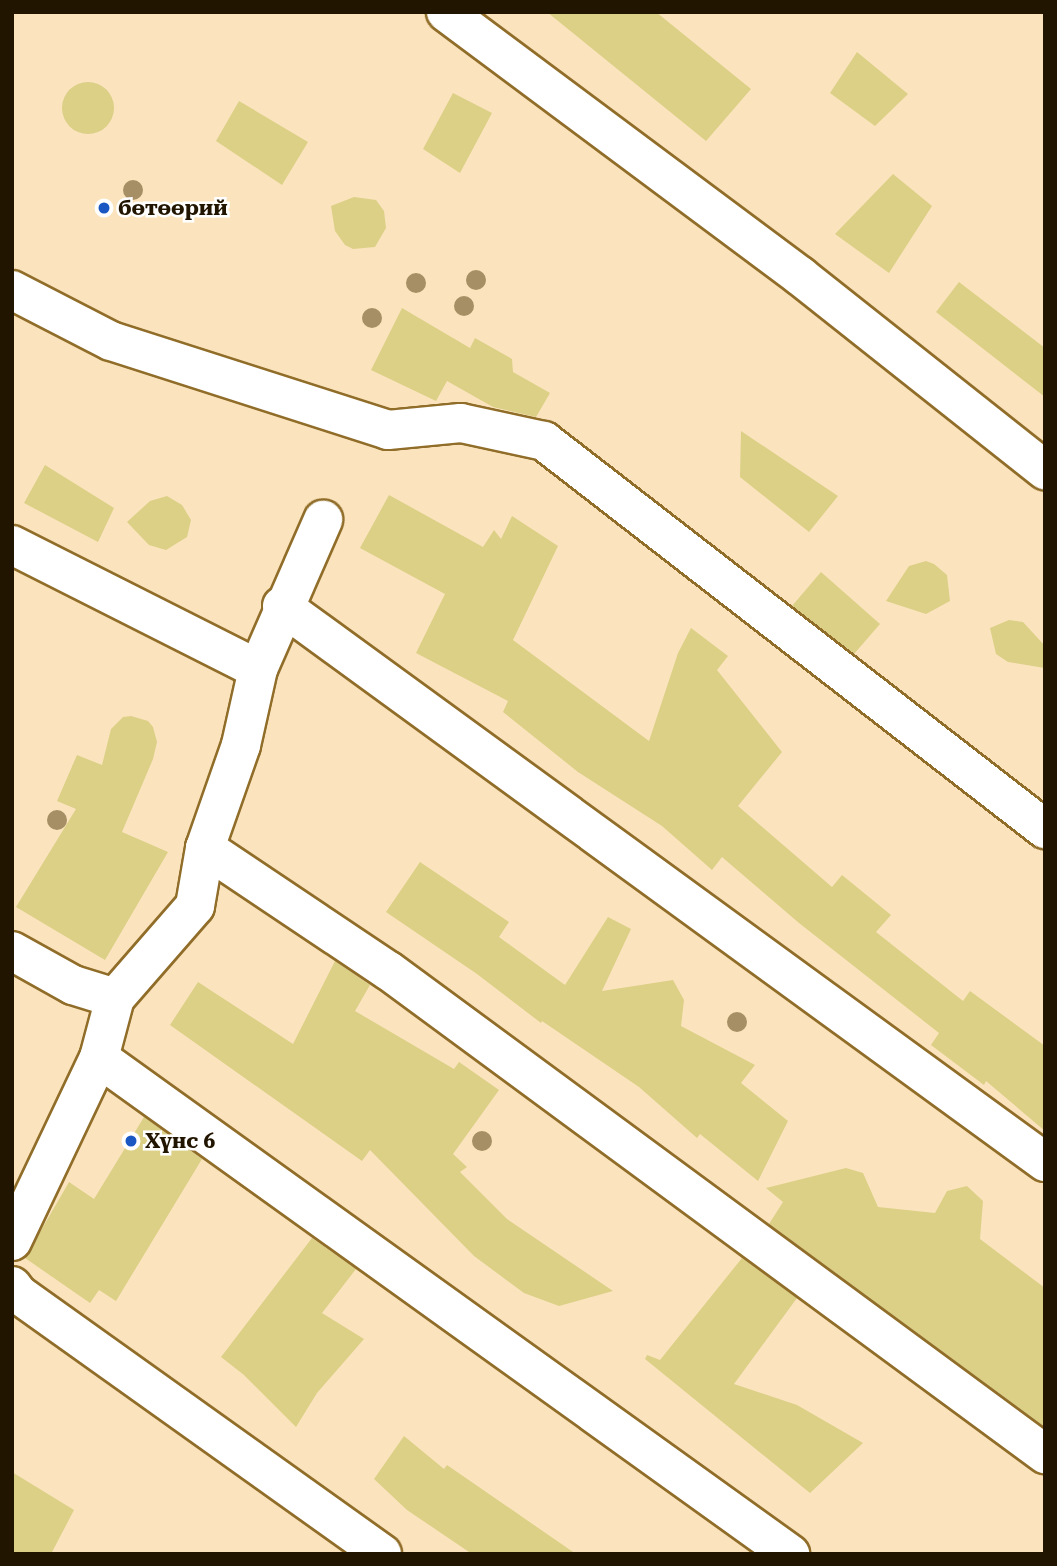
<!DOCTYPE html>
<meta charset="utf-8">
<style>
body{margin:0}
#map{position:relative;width:1057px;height:1566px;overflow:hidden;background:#fbe4bd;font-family:"Roboto Serif",serif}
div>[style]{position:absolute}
.building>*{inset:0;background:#dbd086}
.round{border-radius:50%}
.roads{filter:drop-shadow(2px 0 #906d29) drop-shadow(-2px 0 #906d29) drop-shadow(0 2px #906d29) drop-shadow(0 -2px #906d29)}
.minor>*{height:38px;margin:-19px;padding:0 19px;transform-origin:19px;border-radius:19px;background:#fff}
.trees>*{width:20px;height:20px;margin:-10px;border-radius:50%;background:#a68f64}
.dots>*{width:19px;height:19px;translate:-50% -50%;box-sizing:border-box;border:4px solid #fff;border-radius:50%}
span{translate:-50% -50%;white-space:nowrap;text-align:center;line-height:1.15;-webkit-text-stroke:5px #fff;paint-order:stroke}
.poi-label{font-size:21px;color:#221500;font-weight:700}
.left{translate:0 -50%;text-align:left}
.frame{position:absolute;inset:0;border:14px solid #221500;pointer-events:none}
</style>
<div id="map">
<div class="building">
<i style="clip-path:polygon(547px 12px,656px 12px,751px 89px,706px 141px)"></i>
<i style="clip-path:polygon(857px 52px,908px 94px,875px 126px,830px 93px)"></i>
<i class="round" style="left:62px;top:82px;width:52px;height:52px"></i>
<i style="clip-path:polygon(453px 93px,492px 113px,460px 173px,423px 149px)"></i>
<i style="clip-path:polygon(239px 101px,308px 142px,282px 185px,216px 141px)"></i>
<i style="clip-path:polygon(893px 174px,932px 206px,889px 273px,835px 234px)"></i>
<i style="clip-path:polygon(354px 197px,376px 200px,384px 211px,386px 228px,375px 247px,353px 249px,345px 245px,335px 231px,331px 206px)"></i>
<i style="clip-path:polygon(959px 282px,1045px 348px,1045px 397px,936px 312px)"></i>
<i style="clip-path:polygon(402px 308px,470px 348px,475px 338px,512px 359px,513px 372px,550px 393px,536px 417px,493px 407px,447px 381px,436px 401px,371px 370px)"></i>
<i style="clip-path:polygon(741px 431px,838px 496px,809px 532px,740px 477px)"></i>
<i style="clip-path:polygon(45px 465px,114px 508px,98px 542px,24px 503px)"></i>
<i style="clip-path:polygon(389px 495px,483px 547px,494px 530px,501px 539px,512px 516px,558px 546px,513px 640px,649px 741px,678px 653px,691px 628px,728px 656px,717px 670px,782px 752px,738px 806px,832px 887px,842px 875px,891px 915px,876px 932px,963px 1001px,970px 991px,1045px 1046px,1045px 1131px,986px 1081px,984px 1085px,931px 1045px,939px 1033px,799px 923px,722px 857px,712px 870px,662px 826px,578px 772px,503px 712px,508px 701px,416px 653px,445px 594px,360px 548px)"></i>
<i style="clip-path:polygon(167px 496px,182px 505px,191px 520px,187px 537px,166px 550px,149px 545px,127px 522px,150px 501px)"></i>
<i style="clip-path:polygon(926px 561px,934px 564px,947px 575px,950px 601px,926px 614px,886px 601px,909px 566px)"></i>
<i style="clip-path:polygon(821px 572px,880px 624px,854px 654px,792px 606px)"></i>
<i style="clip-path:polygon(1009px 620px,1023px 622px,1045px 646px,1045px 668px,1008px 662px,996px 654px,990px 628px)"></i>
<i style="clip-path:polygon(131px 716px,148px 721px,153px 727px,157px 742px,153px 759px,122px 832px,168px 852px,105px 960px,16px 907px,76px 809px,57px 801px,77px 755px,102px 765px,111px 729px,123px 717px)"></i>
<i style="clip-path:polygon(420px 862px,509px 922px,499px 937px,565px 985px,608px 917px,631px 929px,602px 991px,673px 980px,684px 1000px,681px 1026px,755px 1065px,741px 1083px,788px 1121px,758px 1181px,700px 1134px,697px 1138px,639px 1087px,542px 1021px,541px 1023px,477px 974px,386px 912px)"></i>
<i style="clip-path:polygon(335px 961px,370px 985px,355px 1011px,454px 1069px,459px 1062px,499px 1090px,453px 1154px,467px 1167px,460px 1172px,507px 1219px,613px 1291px,559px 1306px,524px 1293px,474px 1256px,370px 1150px,362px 1161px,170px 1025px,198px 982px,293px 1044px)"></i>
<i style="clip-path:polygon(144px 1117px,202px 1159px,116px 1301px,99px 1290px,90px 1303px,25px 1258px,69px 1182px,94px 1199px)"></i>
<i style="clip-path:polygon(846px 1168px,863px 1173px,878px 1207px,935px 1213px,947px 1191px,967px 1186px,983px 1201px,980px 1239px,1045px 1288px,1045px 1427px,769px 1224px,783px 1202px,766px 1188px)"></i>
<i style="clip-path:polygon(312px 1238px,356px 1269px,322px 1313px,364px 1339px,317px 1393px,296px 1427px,244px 1375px,221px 1357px)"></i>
<i style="clip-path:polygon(742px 1258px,797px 1298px,734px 1384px,797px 1405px,863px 1443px,810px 1493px,645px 1359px,647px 1355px,660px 1360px)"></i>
<i style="clip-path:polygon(404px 1436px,444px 1469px,447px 1465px,576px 1554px,472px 1554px,407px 1510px,374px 1479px)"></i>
<i style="clip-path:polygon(12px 1472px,74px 1510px,51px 1554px,12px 1554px)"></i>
</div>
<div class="roads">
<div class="minor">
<i style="left:446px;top:12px;width:442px;rotate:36.7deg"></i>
<i style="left:800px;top:276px;width:313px;rotate:38.4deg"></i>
<i style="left:12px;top:290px;width:111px;rotate:27.3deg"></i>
<i style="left:111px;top:341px;width:291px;rotate:17.8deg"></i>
<i style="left:388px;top:430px;width:73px;rotate:-5.5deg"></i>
<i style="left:461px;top:423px;width:85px;rotate:12.2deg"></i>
<i style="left:544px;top:441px;width:634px;rotate:37.76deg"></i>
<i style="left:12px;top:545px;width:275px;rotate:26.8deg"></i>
<i style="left:282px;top:606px;width:944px;rotate:36.08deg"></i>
<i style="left:205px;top:848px;width:221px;rotate:33.8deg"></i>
<i style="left:389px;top:971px;width:815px;rotate:36.36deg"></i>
<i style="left:12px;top:951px;width:70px;rotate:29.1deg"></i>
<i style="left:73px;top:985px;width:44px;rotate:17.2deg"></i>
<i style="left:99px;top:1058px;width:851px;rotate:35.67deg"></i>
<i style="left:12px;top:1241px;width:203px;rotate:-64.6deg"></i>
<i style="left:99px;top:1058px;width:62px;rotate:-75.1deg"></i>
<i style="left:115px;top:998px;width:122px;rotate:-49deg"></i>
<i style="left:195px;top:906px;width:59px;rotate:-80.2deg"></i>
<i style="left:205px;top:848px;width:109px;rotate:-70.7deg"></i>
<i style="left:241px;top:745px;width:78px;rotate:-77.4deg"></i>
<i style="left:258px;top:669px;width:163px;rotate:-66.4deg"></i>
<i style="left:12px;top:1286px;width:10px;rotate:53deg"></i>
<i style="left:18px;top:1294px;width:447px;rotate:35.5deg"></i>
</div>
</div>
<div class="trees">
<i style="left:133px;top:190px"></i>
<i style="left:476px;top:280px"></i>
<i style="left:416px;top:283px"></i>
<i style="left:464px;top:306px"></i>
<i style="left:372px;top:318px"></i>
<i style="left:57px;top:820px"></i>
<i style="left:737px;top:1022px"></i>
<i style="left:482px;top:1141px"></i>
</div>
<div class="dots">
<i style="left:104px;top:208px;background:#1b57c3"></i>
<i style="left:131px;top:1141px;background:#1b57c3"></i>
</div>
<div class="poi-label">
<span class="left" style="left:118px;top:208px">бөтөөрий</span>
<span class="left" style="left:145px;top:1141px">Хүнс 6</span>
</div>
<div class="frame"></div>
</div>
